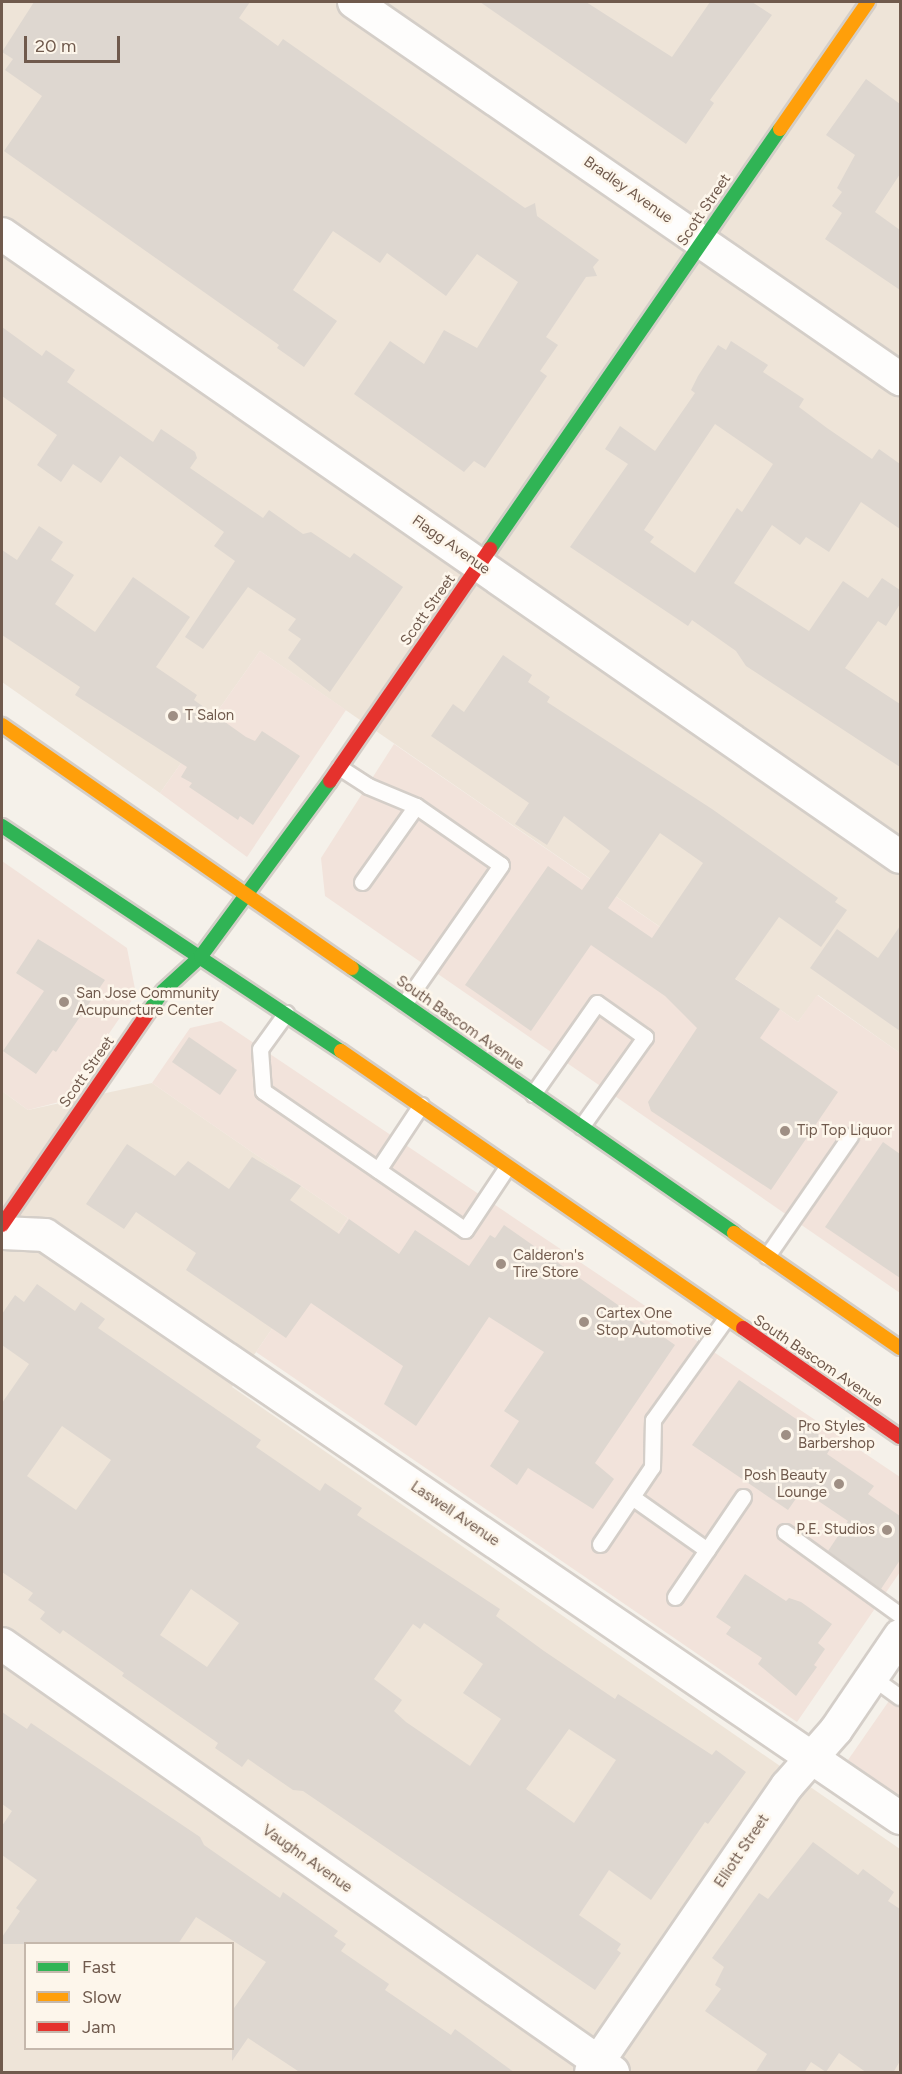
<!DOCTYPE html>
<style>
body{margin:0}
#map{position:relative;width:902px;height:2074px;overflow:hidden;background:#f5f1ea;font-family:Figtree,sans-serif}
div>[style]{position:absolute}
.residential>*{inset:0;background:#eee4d8}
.commercial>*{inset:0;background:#f2e3db}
.building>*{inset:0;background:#ded7d0}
.roads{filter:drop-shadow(2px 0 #d4cec8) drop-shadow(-2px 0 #d4cec8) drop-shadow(0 2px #d4cec8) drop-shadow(0 -2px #d4cec8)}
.lane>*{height:15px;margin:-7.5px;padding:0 7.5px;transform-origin:7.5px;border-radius:7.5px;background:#fefdfc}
.street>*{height:32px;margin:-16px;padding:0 16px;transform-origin:16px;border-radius:16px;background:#fefdfc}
.fast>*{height:14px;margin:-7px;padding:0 7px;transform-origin:7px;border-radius:7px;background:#30b455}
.slow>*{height:14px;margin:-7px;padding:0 7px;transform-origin:7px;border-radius:7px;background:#ff9f0a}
.jam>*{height:14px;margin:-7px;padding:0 7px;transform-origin:7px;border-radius:7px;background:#e5322d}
.dots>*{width:16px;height:16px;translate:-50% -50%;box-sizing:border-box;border:3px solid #fdf6eb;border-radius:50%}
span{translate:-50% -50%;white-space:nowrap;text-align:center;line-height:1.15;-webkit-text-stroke:5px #fdf6eb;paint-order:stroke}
.street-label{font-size:15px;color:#705a4d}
.poi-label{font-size:15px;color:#705a4d}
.left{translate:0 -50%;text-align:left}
.right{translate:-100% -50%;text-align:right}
.frame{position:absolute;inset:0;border:3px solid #705a4d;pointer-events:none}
.legend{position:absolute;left:24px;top:1942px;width:210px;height:108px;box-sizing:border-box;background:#fdf6eb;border:2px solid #c5b8ac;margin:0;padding:8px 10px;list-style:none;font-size:18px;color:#705a4d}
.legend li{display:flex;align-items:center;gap:12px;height:30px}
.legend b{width:30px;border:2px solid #c5b8ac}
.scale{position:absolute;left:24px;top:36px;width:96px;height:27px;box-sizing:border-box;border:3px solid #705a4d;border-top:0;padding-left:8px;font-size:18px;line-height:21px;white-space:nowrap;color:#705a4d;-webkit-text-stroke:4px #fdf6eb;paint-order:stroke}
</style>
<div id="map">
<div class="residential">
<i style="clip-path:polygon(2px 2px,900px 2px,900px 1053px,818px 995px,798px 1022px,260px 651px,160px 793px,2px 682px)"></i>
<i style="clip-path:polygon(evenodd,152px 1083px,348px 1218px,232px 1387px,900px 1849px,900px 2072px,2px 2072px,2px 1091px,28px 1110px,152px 1083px,26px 1944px,232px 1944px,232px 2048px,26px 2048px,26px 1944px)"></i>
</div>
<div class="commercial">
<i style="clip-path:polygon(260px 651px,346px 710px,247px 857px,160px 793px)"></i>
<i style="clip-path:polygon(394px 744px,798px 1022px,817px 995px,900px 1053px,900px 1293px,325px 896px,321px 858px)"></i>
<i style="clip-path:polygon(2px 861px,127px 948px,136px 994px,63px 1101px,28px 1110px,2px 1091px)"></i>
<i style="clip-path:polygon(221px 1021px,900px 1477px,900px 1572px,797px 1722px,256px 1352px,348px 1218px,152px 1083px,190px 1028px)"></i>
<i style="clip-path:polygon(900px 1685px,900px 1797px,848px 1760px)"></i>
</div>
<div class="building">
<i style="clip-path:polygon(34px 2px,250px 2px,239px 18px,278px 46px,283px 39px,525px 208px,535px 203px,537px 216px,599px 260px,593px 267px,597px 276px,586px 277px,546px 337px,558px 345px,540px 371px,547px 376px,485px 468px,474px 461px,464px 472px,354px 394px,390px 341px,424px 364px,444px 330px,477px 348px,518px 282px,477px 254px,446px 296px,387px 253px,380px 263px,333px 231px,293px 290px,337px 321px,304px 367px,277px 348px,279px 345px,4px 151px,42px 96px,5px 70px,13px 59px,2px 52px)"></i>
<i style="clip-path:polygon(480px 2px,586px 2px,672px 57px,710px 2px,752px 2px,772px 15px,710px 100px,714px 103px,686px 144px)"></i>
<i style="clip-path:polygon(866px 79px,900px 104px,900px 174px,875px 212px,900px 230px,900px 290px,825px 239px,842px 213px,832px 206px,842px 192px,837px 188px,855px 155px,826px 135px)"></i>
<i style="clip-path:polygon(2px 327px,42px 356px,46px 350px,75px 370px,67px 382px,153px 442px,161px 429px,195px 452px,197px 458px,190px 468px,263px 518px,269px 510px,303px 534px,311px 532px,350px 558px,354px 553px,403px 587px,330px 692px,288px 658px,301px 639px,288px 630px,296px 619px,248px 587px,203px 649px,185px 637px,235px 561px,214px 546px,224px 532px,120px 456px,101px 483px,73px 464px,61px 482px,37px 465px,57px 435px,2px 396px)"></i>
<i style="clip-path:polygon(evenodd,731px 341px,768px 365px,763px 372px,804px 399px,799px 407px,827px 428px,872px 459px,879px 449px,900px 464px,900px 529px,861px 502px,829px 552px,806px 537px,800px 545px,772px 525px,734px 583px,809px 631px,843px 581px,868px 598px,882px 578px,900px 590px,900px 604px,886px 626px,878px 621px,845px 668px,900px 704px,900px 767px,746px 666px,736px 651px,692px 620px,688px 626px,570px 547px,628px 464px,605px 449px,620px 426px,655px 451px,695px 393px,691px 390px,698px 376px,718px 345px,726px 350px,731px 341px,715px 424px,773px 464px,742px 512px,737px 508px,695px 573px,650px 542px,654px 537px,644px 530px,715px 424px)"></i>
<i style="clip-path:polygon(39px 526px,63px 542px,51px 560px,74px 575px,55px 604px,95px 632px,133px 577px,190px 617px,156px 667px,197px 695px,194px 700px,246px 737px,255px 741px,262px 731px,300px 756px,253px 825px,240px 816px,238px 820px,189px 787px,192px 783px,181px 777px,187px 767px,75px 695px,80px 687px,2px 635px,2px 550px,17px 560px)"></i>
<i style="clip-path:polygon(evenodd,503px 655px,532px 675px,528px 682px,550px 697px,547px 702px,712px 809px,838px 898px,835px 902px,847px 910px,821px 947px,779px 917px,735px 979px,780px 1009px,760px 1038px,838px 1092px,771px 1190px,651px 1111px,648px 1102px,697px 1028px,665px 996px,591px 945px,531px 1031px,465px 985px,548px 866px,582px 890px,610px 851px,564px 816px,547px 845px,515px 824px,529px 803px,431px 736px,453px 704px,464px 712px,503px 655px,660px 833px,703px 863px,652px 938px,608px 908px,660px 833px)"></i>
<i style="clip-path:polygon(900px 926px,900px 1031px,810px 968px,837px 929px,878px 958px)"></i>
<i style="clip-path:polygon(38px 939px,105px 980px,56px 1052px,53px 1050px,36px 1074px,3px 1051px,44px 991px,16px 973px)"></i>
<i style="clip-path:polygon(189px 1037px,237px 1070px,220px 1095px,172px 1062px)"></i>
<i style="clip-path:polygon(883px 1142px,900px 1154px,900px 1278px,825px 1227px)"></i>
<i style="clip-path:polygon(127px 1144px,175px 1176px,188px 1161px,229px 1189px,252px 1157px,301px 1186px,290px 1200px,339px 1234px,349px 1219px,399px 1254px,415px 1230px,469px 1266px,490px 1235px,495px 1238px,504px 1225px,675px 1345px,595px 1463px,614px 1479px,593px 1509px,528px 1468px,517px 1485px,490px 1466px,519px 1421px,504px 1411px,544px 1352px,489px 1317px,416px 1426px,384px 1404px,403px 1366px,311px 1303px,286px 1338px,186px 1270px,196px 1253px,136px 1212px,124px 1229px,86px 1204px)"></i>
<i style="clip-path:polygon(evenodd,37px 1284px,75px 1311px,81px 1302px,105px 1319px,98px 1328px,261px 1440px,256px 1447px,320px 1491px,325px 1483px,362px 1508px,357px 1515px,500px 1609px,496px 1616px,544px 1651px,615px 1699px,618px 1694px,712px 1755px,716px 1750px,746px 1772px,708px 1824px,705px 1822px,651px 1900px,609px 1870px,579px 1915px,621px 1944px,617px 1950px,621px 1953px,595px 1990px,303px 1791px,293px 1790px,248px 1759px,242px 1767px,215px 1748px,218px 1743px,122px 1676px,124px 1673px,63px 1630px,60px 1634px,40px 1619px,45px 1612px,28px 1600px,33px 1593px,2px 1572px,2px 1403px,29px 1364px,2px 1345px,2px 1314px,15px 1295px,24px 1302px,37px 1284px,62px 1426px,111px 1460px,76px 1510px,27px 1476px,62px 1426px,37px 1284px,191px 1589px,239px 1623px,207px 1667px,160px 1635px,191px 1589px,37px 1284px,424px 1623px,483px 1664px,463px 1693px,501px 1719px,470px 1766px,406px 1722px,394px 1711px,402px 1700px,374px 1679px,413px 1624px,420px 1629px,424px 1623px,37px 1284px,569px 1729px,616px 1760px,574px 1823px,526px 1789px,569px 1729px)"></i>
<i style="clip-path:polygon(739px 1380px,833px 1444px,827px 1454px,874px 1486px,868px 1494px,900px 1516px,900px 1560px,881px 1589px,828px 1551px,848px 1521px,802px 1490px,788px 1510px,692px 1445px)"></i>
<i style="clip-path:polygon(745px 1574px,786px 1601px,789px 1598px,801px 1602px,832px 1624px,818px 1643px,825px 1649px,814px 1665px,817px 1667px,796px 1696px,758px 1664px,762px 1658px,726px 1634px,731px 1627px,716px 1617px)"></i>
<i style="clip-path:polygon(2px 1712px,27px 1729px,31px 1723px,200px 1837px,204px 1845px,280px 1898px,283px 1892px,338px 1931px,334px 1936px,346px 1944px,341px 1951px,389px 1984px,385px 1990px,451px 2035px,455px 2029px,515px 2073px,301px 2073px,248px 2038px,232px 2061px,232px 2011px,266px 1962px,196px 1917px,178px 1944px,2px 1944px,2px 1937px,20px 1911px,16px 1908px,37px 1880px,2px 1855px,2px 1826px,12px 1811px,2px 1804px)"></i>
<i style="clip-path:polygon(813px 1842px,858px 1875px,863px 1869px,894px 1892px,888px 1901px,900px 1909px,900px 2061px,893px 2073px,867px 2073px,839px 2053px,826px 2072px,811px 2062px,804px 2073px,755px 2073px,767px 2054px,705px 2011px,721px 1989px,715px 1985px,724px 1967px,712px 1958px,759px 1893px,768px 1899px)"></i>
</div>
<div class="roads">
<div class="lane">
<i style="left:339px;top:767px;width:35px;rotate:33deg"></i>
<i style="left:368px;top:786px;width:52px;rotate:22.6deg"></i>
<i style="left:416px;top:806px;width:103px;rotate:34.8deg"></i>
<i style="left:501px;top:865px;width:169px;rotate:124.9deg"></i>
<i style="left:362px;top:882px;width:93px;rotate:-54.6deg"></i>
<i style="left:286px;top:1013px;width:44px;rotate:125.8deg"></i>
<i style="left:260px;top:1049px;width:42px;rotate:85.9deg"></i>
<i style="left:263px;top:1091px;width:245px;rotate:34.5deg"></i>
<i style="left:465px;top:1230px;width:76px;rotate:-56.3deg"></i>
<i style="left:533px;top:1094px;width:111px;rotate:-54.9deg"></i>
<i style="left:597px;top:1003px;width:59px;rotate:35.3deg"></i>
<i style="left:645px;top:1037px;width:110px;rotate:125.4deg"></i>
<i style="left:378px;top:1170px;width:78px;rotate:-56.5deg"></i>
<i style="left:767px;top:1256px;width:146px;rotate:-55.3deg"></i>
<i style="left:632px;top:1497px;width:92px;rotate:35.2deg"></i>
<i style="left:785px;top:1532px;width:142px;rotate:35.8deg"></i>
<i style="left:600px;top:1544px;width:93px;rotate:-56deg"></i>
<i style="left:652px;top:1467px;width:47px;rotate:-88.8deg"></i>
<i style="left:653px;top:1420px;width:125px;rotate:-54.4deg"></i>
<i style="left:675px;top:1597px;width:121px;rotate:-55.8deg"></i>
<i style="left:872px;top:1677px;width:34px;rotate:36deg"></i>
</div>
<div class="street">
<i style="left:354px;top:2px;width:664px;rotate:34.62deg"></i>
<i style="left:2px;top:234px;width:1093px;rotate:34.75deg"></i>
<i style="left:2px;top:1233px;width:43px;rotate:2.7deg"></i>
<i style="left:45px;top:1235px;width:1035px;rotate:34.29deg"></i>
<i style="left:2px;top:1644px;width:746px;rotate:35.01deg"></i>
<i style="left:591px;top:2072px;width:347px;rotate:-55.6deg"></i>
<i style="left:787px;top:1786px;width:74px;rotate:-48.8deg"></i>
<i style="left:836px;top:1730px;width:114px;rotate:-55.8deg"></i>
</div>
<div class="fast">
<i style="left:490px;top:549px;width:510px;rotate:-55.38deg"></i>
<i style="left:2px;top:826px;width:407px;rotate:33.6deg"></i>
<i style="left:352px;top:968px;width:465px;rotate:34.7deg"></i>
<i style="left:149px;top:1011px;width:24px;rotate:-55deg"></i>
<i style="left:163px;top:991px;width:52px;rotate:-42.6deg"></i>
<i style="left:201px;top:956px;width:217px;rotate:-53.6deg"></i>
</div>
<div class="slow">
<i style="left:780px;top:129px;width:155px;rotate:-55.3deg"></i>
<i style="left:2px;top:725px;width:426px;rotate:34.8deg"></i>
<i style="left:341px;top:1051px;width:488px;rotate:34.6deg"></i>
<i style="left:734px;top:1233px;width:202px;rotate:34.7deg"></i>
</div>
<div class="jam">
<i style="left:330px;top:781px;width:282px;rotate:-55.4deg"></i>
<i style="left:2px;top:1225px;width:260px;rotate:-55.5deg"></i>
<i style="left:743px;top:1328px;width:191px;rotate:34.8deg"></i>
</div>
</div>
<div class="dots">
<i style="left:173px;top:716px;background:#9f8f84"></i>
<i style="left:64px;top:1002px;background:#9f8f84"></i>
<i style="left:785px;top:1131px;background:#9f8f84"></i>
<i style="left:501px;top:1264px;background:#9f8f84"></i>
<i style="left:584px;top:1322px;background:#9f8f84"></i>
<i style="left:786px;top:1435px;background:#9f8f84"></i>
<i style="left:839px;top:1484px;background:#9f8f84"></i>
<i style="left:887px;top:1530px;background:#9f8f84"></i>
</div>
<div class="street-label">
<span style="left:628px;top:190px;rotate:35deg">Bradley Avenue</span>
<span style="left:704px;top:210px;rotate:-56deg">Scott Street</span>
<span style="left:451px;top:545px;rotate:35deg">Flagg Avenue</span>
<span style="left:428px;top:610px;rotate:-55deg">Scott Street</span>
<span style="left:460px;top:1023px;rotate:35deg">South Bascom Avenue</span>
<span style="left:87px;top:1072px;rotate:-55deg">Scott Street</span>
<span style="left:818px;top:1361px;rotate:34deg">South Bascom Avenue</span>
<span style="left:455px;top:1514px;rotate:34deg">Laswell Avenue</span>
<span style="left:742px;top:1851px;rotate:-56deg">Elliott Street</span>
<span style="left:307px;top:1859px;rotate:35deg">Vaughn Avenue</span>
</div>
<div class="poi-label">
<span class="left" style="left:185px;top:716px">T Salon</span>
<span class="left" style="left:76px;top:1002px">San Jose Community<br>Acupuncture Center</span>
<span class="left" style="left:797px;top:1131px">Tip Top Liquor</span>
<span class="left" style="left:513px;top:1264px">Calderon's<br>Tire Store</span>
<span class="left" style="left:596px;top:1322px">Cartex One<br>Stop Automotive</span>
<span class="left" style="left:798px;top:1435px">Pro Styles<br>Barbershop</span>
<span class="right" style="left:827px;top:1484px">Posh Beauty<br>Lounge</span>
<span class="right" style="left:875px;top:1530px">P.E. Studios</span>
</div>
<div class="frame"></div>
<ul class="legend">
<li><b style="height:8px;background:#30b455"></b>Fast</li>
<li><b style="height:8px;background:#ff9f0a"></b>Slow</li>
<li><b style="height:8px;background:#e5322d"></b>Jam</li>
</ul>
<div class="scale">20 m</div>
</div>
